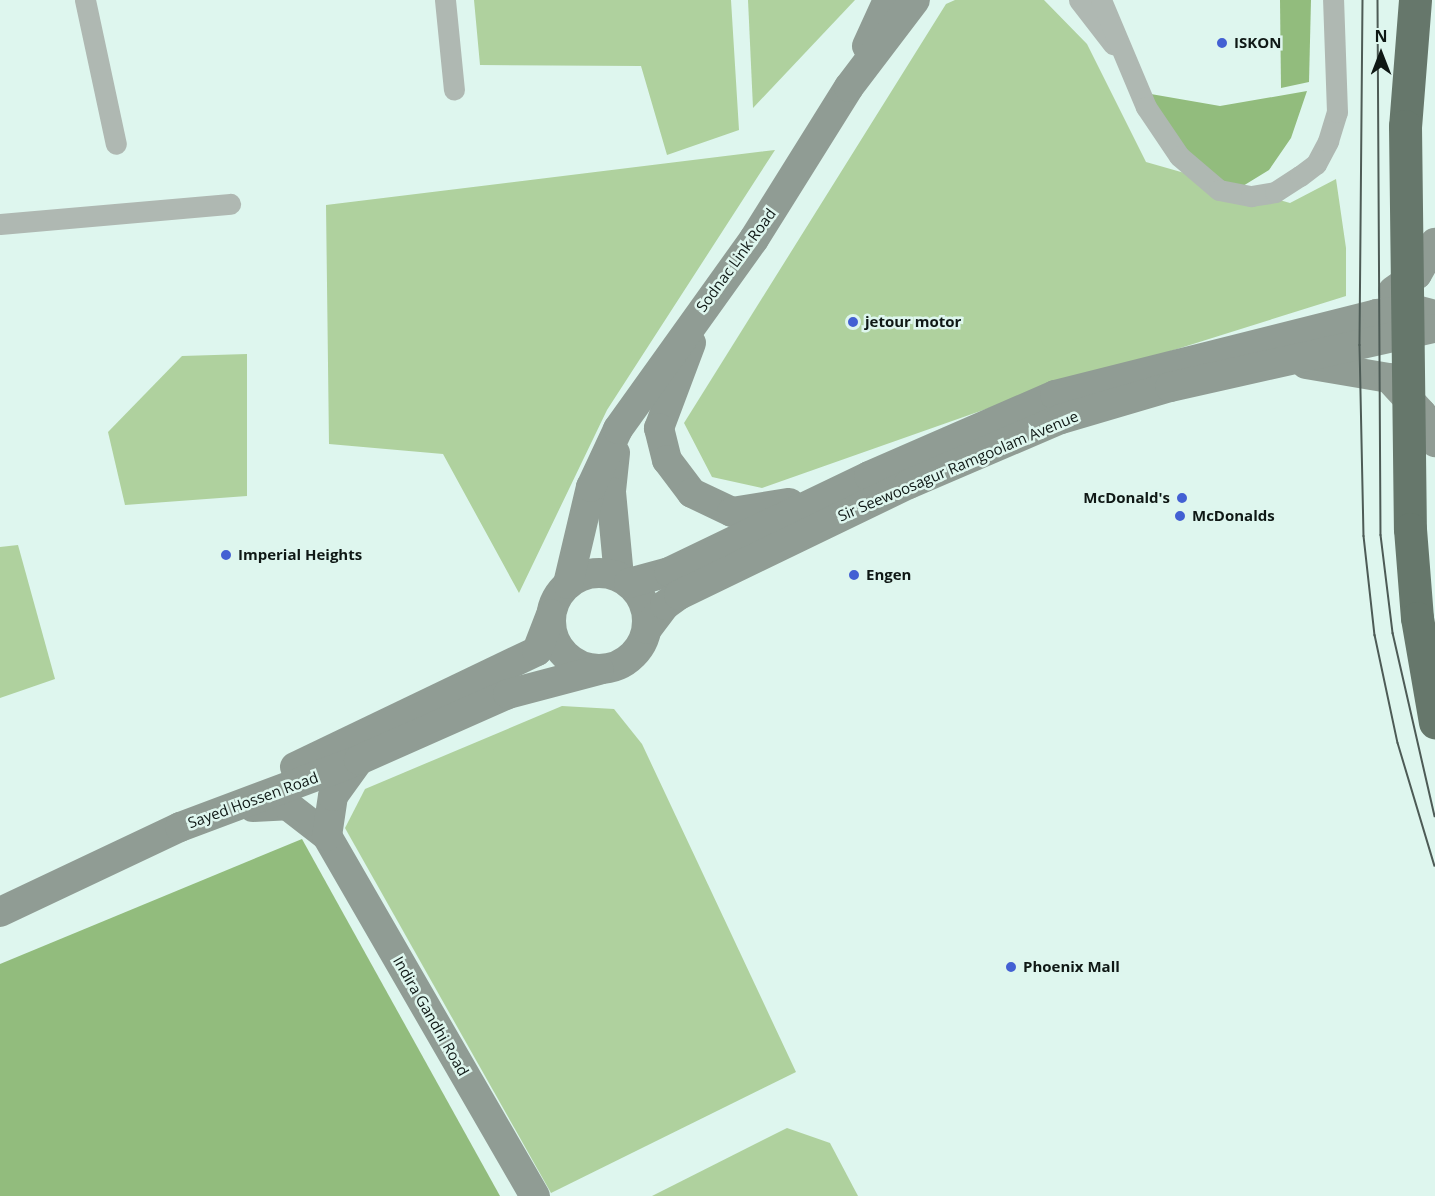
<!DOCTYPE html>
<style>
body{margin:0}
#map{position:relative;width:1435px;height:1196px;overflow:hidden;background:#def6ee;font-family:"Open Sans",sans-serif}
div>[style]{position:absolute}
.green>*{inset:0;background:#afd19e}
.forest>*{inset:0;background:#92bc7d}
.street>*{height:21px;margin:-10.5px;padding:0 10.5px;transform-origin:10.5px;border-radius:10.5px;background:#afb8b2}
.secondary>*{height:30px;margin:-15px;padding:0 15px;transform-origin:15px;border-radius:15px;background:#909c94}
.secondary>.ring{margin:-15px;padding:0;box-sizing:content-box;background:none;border:30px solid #909c94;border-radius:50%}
.tram>*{height:1.5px;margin:-0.75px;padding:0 0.75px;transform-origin:0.75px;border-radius:0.75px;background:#4d5b56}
.highway-bridge>*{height:33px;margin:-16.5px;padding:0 16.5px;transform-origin:16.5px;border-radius:16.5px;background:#66776b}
.dots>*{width:16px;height:16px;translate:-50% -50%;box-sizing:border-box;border:3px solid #def6ee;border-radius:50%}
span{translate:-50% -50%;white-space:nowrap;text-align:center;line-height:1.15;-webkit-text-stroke:5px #def6ee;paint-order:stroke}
.poi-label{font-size:15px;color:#0f1815;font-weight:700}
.left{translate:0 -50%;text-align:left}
.right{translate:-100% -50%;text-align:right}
.street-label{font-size:15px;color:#0f1815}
.north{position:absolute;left:1351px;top:24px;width:60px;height:60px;-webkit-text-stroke:4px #def6ee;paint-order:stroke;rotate:0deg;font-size:16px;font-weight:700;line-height:24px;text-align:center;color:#0f1815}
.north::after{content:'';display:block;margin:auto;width:21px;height:27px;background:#0f1815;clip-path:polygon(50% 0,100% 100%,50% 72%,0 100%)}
</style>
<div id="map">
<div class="green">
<i style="clip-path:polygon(474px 0,731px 0,739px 130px,667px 155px,641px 66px,480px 65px)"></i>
<i style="clip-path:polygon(748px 0,855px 0,753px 108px)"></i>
<i style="clip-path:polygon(955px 0,1044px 0,1087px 44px,1146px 162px,1290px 203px,1336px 179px,1346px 248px,1346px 296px,989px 408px,762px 488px,712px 477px,684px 423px,946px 4px)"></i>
<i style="clip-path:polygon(775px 150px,607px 410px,519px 593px,443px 454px,329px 444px,326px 205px)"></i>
<i style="clip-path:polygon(247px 354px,247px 496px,125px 505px,108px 432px,182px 356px)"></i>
<i style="clip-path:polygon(18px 545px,55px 679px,0 698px,0 547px)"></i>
<i style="clip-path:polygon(562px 706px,614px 709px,642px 744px,796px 1072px,551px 1193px,345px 828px,365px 789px)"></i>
<i style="clip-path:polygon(787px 1128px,830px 1143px,858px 1196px,652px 1196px)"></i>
</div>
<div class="forest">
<i style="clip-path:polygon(1280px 0,1311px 0,1309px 82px,1281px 88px)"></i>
<i style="clip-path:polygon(1307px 91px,1291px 138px,1269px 170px,1238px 189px,1195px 167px,1145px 93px,1220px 106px)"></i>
<i style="clip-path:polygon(302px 839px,500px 1196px,0 1196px,0 964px)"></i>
</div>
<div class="street">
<i style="left:85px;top:0;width:147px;rotate:77.9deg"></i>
<i style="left:445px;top:0;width:90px;rotate:84.3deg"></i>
<i style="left:1079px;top:0;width:56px;rotate:52.3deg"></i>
<i style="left:1101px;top:0;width:116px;rotate:67.2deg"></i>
<i style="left:1146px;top:107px;width:59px;rotate:56deg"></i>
<i style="left:1179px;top:156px;width:52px;rotate:40.4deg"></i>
<i style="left:1219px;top:190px;width:33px;rotate:11deg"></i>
<i style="left:1251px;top:196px;width:24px;rotate:-9deg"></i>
<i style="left:1275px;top:192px;width:30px;rotate:-33deg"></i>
<i style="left:1300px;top:176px;width:20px;rotate:-37deg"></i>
<i style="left:1316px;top:164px;width:26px;rotate:-62deg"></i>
<i style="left:1328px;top:141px;width:30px;rotate:-73deg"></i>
<i style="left:1337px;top:112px;width:112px;rotate:-92deg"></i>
<i style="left:0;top:224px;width:231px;rotate:-5deg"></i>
</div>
<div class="secondary">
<i style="left:867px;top:46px;width:51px;rotate:-65.5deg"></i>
<i style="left:1393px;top:291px;width:29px;rotate:-35deg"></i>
<i style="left:1417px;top:274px;width:36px;rotate:-60deg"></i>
<i style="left:691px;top:343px;width:91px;rotate:110.6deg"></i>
<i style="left:659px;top:428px;width:33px;rotate:76deg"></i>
<i style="left:667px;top:460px;width:41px;rotate:52.9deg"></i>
<i style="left:692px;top:493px;width:44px;rotate:25.4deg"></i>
<i style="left:732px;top:512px;width:58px;rotate:-9deg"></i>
<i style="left:1306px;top:364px;width:84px;rotate:9.6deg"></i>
<i style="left:1389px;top:378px;width:49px;rotate:47.5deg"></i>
<i style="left:1422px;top:414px;width:31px;rotate:65deg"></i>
<i style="left:615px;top:453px;width:39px;rotate:96deg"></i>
<i style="left:611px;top:492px;width:85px;rotate:84.6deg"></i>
<i class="ring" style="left:551px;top:573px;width:66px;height:66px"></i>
<i style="left:629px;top:583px;width:41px;rotate:-15.4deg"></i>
<i style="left:669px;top:572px;width:222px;rotate:-25.6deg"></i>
<i style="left:869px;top:476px;width:203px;rotate:-23.5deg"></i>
<i style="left:1055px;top:395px;width:332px;rotate:-14.1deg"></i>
<i style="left:1377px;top:314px;width:39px;rotate:-6deg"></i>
<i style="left:1416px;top:310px;width:20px;rotate:15deg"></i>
<i style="left:568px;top:584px;width:100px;rotate:-76.7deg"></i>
<i style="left:591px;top:487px;width:64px;rotate:-65deg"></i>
<i style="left:618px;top:429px;width:234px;rotate:-54.4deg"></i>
<i style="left:754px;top:239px;width:179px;rotate:-58deg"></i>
<i style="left:849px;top:87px;width:109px;rotate:-52.8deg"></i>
<i style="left:647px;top:629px;width:30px;rotate:-53deg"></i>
<i style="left:665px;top:605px;width:17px;rotate:-36deg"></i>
<i style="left:679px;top:595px;width:255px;rotate:-25.8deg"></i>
<i style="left:909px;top:484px;width:165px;rotate:-23.2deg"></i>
<i style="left:1061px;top:419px;width:114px;rotate:-16.4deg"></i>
<i style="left:1170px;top:387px;width:266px;rotate:-12.6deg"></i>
<i style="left:295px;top:767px;width:268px;rotate:-25.6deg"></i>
<i style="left:537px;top:651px;width:39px;rotate:-69deg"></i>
<i style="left:253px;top:807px;width:34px;rotate:-3deg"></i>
<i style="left:287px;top:805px;width:51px;rotate:37.8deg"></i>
<i style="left:327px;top:836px;width:416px;rotate:60deg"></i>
<i style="left:327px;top:836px;width:40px;rotate:-81.5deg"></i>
<i style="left:333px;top:796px;width:44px;rotate:-54.2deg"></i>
<i style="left:0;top:912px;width:199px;rotate:-25.3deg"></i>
<i style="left:180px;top:827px;width:191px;rotate:-20.5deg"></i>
<i style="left:359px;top:760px;width:163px;rotate:-23.9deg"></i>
<i style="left:508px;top:694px;width:94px;rotate:-14.8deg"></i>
</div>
<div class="tram">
<i style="left:1363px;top:0;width:345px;rotate:90.5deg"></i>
<i style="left:1360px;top:345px;width:191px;rotate:88.8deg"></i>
<i style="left:1364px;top:536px;width:100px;rotate:83.7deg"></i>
<i style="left:1375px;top:635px;width:110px;rotate:78deg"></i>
<i style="left:1398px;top:743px;width:128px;rotate:73.3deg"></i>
<i style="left:1378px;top:0;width:535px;rotate:89.68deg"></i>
<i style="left:1381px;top:535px;width:99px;rotate:83deg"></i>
<i style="left:1393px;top:633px;width:188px;rotate:77.1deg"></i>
</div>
<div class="highway-bridge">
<i style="left:1415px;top:0;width:126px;rotate:94.5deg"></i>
<i style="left:1405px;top:126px;width:403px;rotate:89.3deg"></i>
<i style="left:1410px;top:529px;width:89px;rotate:85.5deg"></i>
<i style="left:1417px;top:618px;width:106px;rotate:80.2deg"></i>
</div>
<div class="dots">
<i style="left:1222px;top:43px;background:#4360d3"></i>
<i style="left:853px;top:322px;background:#4360d3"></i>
<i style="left:1182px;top:498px;background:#4360d3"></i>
<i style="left:1180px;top:516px;background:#4360d3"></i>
<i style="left:226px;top:555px;background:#4360d3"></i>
<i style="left:854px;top:575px;background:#4360d3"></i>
<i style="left:1011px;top:967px;background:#4360d3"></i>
</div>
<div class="poi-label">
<span class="left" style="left:1234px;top:43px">ISKON</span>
<span class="left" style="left:865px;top:322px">jetour motor</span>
<span class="right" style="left:1170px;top:498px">McDonald's</span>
<span class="left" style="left:1192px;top:516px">McDonalds</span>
<span class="left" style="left:238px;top:555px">Imperial Heights</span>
<span class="left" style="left:866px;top:575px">Engen</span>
<span class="left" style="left:1023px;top:967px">Phoenix Mall</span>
</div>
<div class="street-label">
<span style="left:736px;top:260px;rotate:-54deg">Sodnac Link Road</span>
<span style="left:958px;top:466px;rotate:-23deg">Sir Seewoosagur Ramgoolam Avenue</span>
<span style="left:253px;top:800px;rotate:-20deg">Sayed Hossen Road</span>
<span style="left:431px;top:1016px;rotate:60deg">Indira Gandhi Road</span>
</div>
<div class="north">N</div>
</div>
